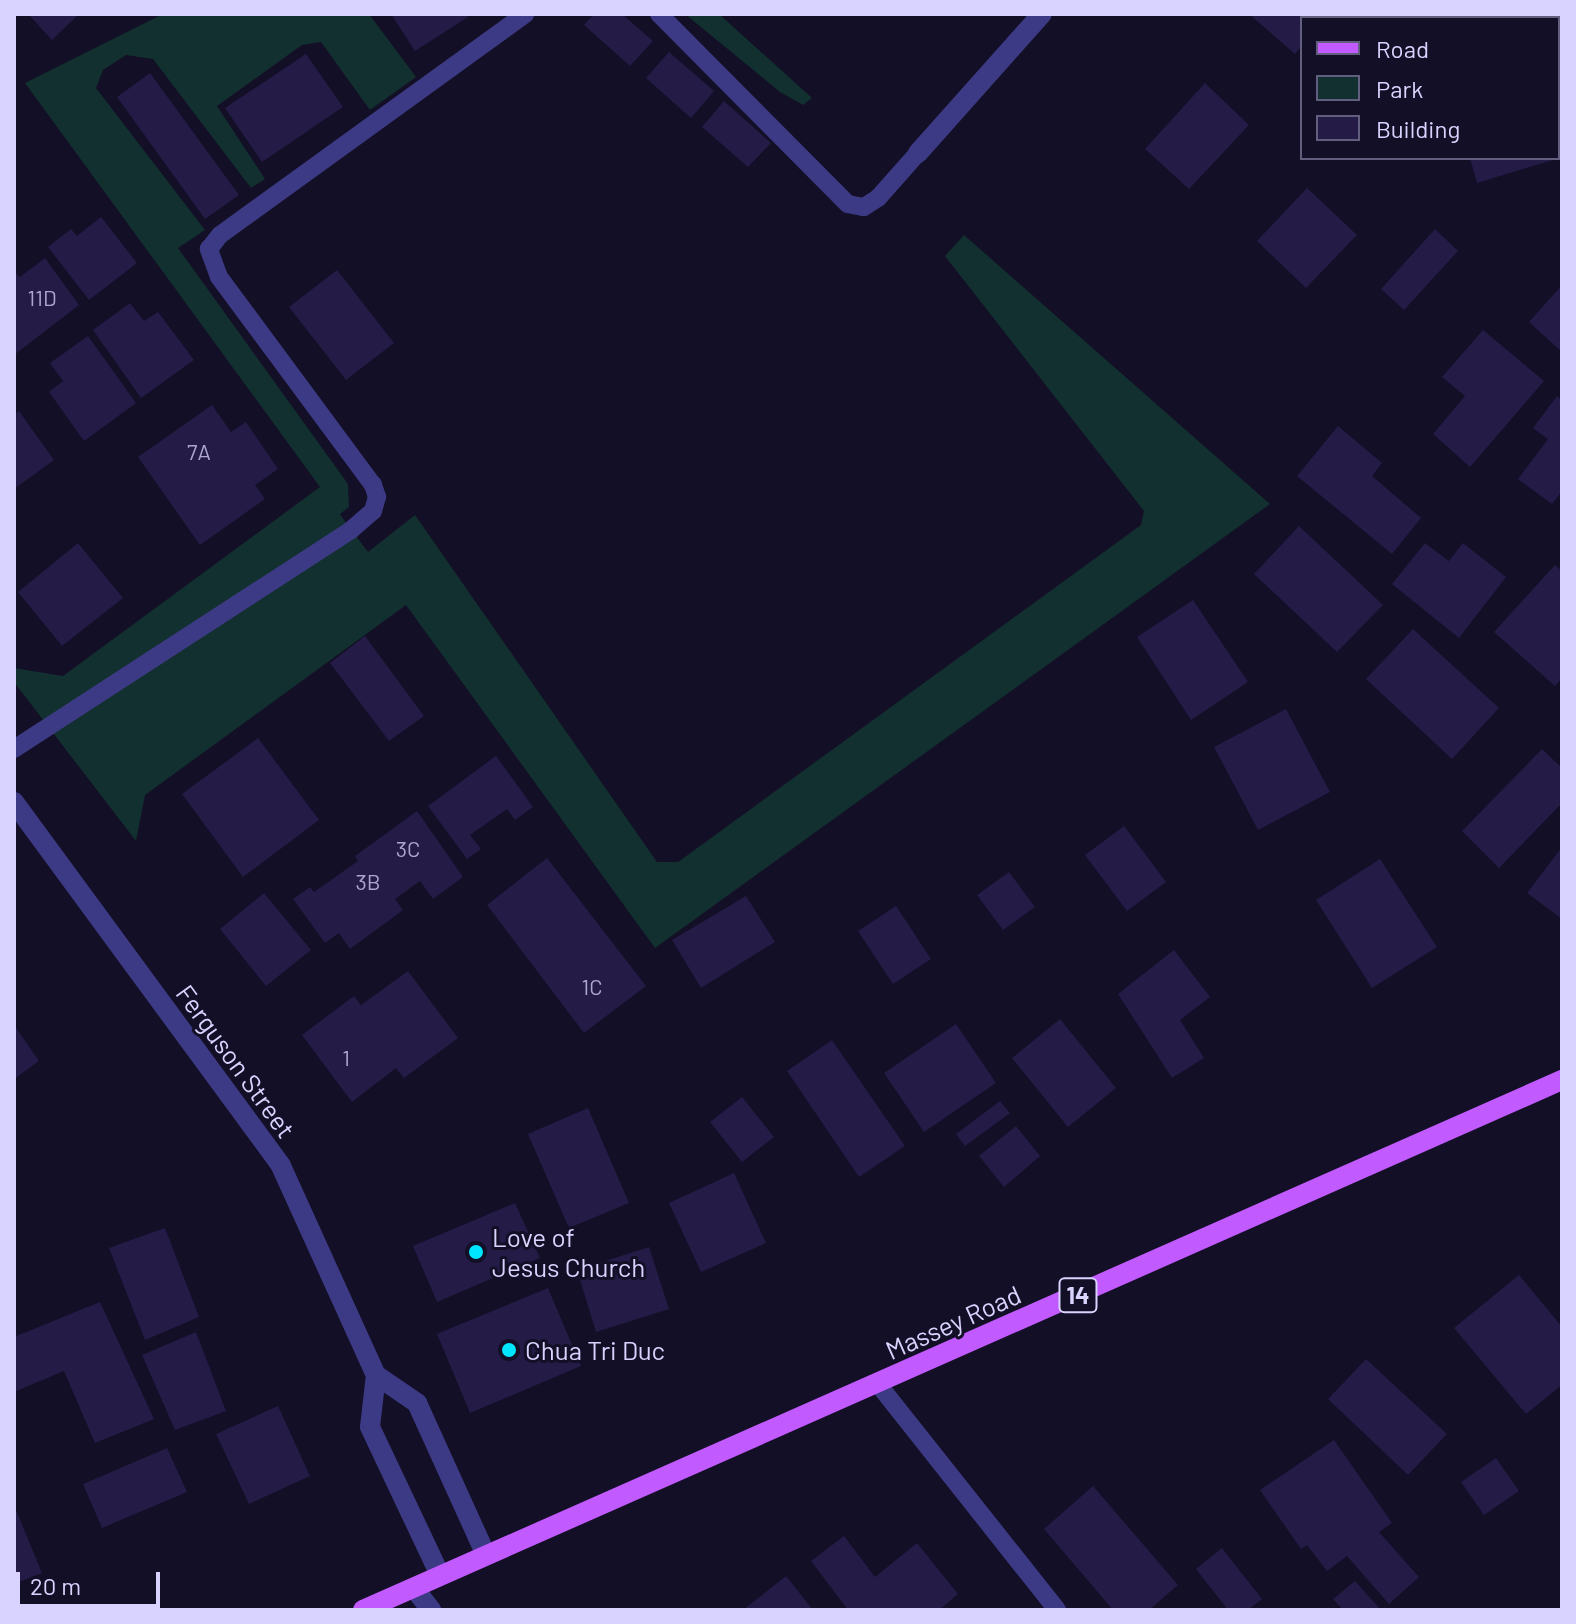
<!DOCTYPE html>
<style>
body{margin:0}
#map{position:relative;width:1576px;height:1624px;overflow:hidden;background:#130f26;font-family:Barlow,sans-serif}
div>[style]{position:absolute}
.green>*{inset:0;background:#12302f}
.building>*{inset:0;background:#241b47}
.lane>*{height:18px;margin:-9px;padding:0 9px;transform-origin:9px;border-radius:9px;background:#3d3a85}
.street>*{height:20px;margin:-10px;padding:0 10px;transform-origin:10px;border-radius:10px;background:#3d3a85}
.primary>*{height:20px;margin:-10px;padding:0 10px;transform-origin:10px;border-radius:10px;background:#c25bff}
.dots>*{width:22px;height:22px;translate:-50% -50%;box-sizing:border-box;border:4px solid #130f26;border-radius:50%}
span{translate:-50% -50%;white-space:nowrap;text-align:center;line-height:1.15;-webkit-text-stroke:6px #130f26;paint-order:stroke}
.number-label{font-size:22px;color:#aca6d1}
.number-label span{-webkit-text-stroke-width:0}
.shield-label span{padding:2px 6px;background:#130f26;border:2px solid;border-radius:6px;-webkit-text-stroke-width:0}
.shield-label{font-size:24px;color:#d9d4ff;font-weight:700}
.street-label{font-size:26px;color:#d9d4ff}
.poi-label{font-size:26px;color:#d9d4ff}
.left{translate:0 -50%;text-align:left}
.frame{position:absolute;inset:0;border:16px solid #d9d4ff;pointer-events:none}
.legend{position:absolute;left:1300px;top:16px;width:260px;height:144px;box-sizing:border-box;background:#130f26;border:2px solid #625e7d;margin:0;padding:10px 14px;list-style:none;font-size:24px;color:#d9d4ff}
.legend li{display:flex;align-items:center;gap:16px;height:40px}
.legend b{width:40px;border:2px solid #625e7d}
.scale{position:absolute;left:16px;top:1572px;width:144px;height:36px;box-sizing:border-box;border:4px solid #d9d4ff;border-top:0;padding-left:10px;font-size:24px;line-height:28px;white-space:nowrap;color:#d9d4ff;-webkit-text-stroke:6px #130f26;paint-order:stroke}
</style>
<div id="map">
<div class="green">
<i style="clip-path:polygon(163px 14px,369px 14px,416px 77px,370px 110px,321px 42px,302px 45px,217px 106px,265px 179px,251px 188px,153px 59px,126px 55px,103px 70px,96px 88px,205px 230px,178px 248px,348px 484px,349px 507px,340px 514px,344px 520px,368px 552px,415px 515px,657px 862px,678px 862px,1141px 525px,1144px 511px,945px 256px,964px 235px,1270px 504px,655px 948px,406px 605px,145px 795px,136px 841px,14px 682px,14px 668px,63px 676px,320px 487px,25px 83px)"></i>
<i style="clip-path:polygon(685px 14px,719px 14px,812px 98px,803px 105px,780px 92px)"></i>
</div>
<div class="building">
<i style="clip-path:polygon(28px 14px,79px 14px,52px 40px)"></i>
<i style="clip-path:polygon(391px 14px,465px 14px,468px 17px,415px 51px)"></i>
<i style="clip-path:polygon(594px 14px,622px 14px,653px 41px,630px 66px,584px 25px)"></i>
<i style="clip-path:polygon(1249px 14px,1330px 14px,1326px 18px,1302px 18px,1302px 46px,1295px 54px)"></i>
<i style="clip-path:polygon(1400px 14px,1496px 14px,1492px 18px,1397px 18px)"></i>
<i style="clip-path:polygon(669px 52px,714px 91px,691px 118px,646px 78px)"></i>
<i style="clip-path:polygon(306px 54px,343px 107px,262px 162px,225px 108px)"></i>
<i style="clip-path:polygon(150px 73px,239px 195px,205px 219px,117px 97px)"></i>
<i style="clip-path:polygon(1205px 83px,1249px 125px,1189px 189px,1145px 149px)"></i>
<i style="clip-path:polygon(724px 101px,771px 143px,748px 167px,702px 127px)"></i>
<i style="clip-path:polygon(1470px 158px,1556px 158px,1556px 159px,1477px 183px)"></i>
<i style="clip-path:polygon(1307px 188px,1357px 235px,1306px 288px,1257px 241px)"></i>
<i style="clip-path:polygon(101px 217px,137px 263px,89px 300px,48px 247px,71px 229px,77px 236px)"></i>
<i style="clip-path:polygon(1435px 229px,1458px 251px,1404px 310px,1381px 289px)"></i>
<i style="clip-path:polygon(45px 258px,79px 305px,14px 355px,14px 271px,20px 277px)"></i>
<i style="clip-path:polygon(337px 270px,394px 343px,346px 380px,289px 307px)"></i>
<i style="clip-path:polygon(1562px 285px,1562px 352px,1529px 322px)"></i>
<i style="clip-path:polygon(130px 303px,144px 321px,158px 312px,194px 360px,141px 398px,93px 330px)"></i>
<i style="clip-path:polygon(1483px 330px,1544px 381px,1470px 467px,1433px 434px,1465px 396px,1442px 377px)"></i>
<i style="clip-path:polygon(88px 336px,136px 403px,84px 441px,49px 392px,63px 381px,50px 363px)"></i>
<i style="clip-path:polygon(1557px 396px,1562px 400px,1562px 491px,1552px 504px,1518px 479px,1548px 439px,1533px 428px)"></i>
<i style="clip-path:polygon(212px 405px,231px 432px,246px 422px,278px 469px,255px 485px,265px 499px,200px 545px,138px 457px)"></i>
<i style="clip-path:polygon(19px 411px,54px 460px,14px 489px,14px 415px)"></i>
<i style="clip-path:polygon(1338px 426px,1382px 463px,1372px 476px,1421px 518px,1392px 554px,1297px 476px)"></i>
<i style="clip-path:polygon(1299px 526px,1383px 605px,1337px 652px,1254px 574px)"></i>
<i style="clip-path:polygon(78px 543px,123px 598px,62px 646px,18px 592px)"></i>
<i style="clip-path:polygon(1425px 543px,1449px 561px,1463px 543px,1506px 577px,1459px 638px,1392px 584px)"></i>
<i style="clip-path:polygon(1555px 565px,1562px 571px,1562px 678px,1555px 686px,1494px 632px)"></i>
<i style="clip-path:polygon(1193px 600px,1248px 682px,1191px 720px,1137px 637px)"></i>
<i style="clip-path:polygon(1413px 629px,1499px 708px,1452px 759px,1366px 679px)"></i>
<i style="clip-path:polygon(365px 636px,424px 716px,389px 741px,330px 663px)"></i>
<i style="clip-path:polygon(1286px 709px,1330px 792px,1258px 830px,1214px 747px)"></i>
<i style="clip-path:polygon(258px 738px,319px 820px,243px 877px,182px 794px)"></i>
<i style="clip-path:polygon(1542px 749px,1562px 768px,1562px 803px,1499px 868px,1462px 831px)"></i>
<i style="clip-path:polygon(496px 756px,533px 807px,515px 820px,507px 809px,470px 835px,481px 849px,467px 859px,428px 806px)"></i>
<i style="clip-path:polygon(417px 811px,463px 877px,433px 899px,420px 881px,395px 899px,403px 910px,350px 949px,339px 933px,325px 943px,293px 899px,310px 887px,314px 892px,358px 861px,355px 856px)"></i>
<i style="clip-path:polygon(1124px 826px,1166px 882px,1127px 911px,1085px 855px)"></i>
<i style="clip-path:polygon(1562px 847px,1562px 919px,1527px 893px)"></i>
<i style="clip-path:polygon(547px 858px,646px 986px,584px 1033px,487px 905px)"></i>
<i style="clip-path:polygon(1380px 859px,1437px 947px,1372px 988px,1316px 900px)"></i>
<i style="clip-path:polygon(1009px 872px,1035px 907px,1003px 930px,977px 895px)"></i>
<i style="clip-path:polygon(264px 893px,311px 950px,266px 986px,220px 929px)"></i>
<i style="clip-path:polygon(746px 896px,775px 942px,701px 988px,672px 940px)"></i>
<i style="clip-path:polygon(896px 906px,931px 959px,893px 984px,858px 931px)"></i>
<i style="clip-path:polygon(1174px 950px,1210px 997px,1180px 1020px,1204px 1058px,1172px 1078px,1118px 994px)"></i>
<i style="clip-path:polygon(408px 971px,458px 1038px,404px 1078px,396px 1068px,352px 1102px,302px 1035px,354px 996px,361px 1005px)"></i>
<i style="clip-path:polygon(1060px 1019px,1116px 1088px,1068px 1127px,1012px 1058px)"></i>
<i style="clip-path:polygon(956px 1024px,996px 1083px,924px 1132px,884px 1073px)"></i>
<i style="clip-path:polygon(14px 1025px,39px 1061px,14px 1079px)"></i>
<i style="clip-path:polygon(832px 1040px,905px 1146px,859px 1177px,787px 1071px)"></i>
<i style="clip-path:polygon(742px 1097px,774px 1137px,742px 1162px,710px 1122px)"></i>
<i style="clip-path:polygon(1000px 1101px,1010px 1113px,965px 1146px,956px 1134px)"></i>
<i style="clip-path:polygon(588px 1108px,629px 1203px,569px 1228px,528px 1134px)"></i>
<i style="clip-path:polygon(1016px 1126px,1040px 1156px,1004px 1187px,979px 1156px)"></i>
<i style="clip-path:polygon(734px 1173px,766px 1243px,701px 1272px,669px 1203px)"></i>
<i style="clip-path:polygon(515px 1203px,540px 1258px,437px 1302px,413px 1246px)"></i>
<i style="clip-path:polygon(165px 1228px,199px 1317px,145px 1340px,109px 1248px)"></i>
<i style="clip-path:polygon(649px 1247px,669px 1309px,596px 1332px,577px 1270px)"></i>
<i style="clip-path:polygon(1519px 1275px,1562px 1327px,1562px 1385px,1526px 1414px,1454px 1328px)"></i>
<i style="clip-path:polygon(548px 1288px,581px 1366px,470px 1413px,437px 1334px)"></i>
<i style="clip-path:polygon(100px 1302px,154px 1419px,95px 1443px,64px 1371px,14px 1392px,14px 1337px)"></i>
<i style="clip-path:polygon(196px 1332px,226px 1411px,175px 1430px,142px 1355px)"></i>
<i style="clip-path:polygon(1366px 1359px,1447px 1434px,1408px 1475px,1328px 1399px)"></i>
<i style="clip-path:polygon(278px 1406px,310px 1476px,249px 1504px,216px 1434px)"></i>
<i style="clip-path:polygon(1334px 1440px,1392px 1523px,1379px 1532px,1419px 1577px,1389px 1604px,1347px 1556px,1327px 1571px,1307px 1545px,1301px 1549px,1260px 1490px)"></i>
<i style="clip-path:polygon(167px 1448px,187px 1492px,102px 1528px,83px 1484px)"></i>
<i style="clip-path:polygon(1496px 1458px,1519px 1491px,1484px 1515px,1461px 1482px)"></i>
<i style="clip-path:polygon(1093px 1486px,1178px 1585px,1149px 1610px,1113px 1610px,1044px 1529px)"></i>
<i style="clip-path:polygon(14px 1505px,42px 1573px,14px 1584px)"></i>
<i style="clip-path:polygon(844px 1536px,875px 1577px,917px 1543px,958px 1594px,939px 1610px,848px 1610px,811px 1561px)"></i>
<i style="clip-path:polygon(1222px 1548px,1262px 1599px,1248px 1610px,1228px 1610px,1196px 1569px)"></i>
<i style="clip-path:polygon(786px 1576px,813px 1610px,743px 1610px)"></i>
<i style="clip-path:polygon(1355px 1581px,1381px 1610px,1343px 1610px,1333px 1599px)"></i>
</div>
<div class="lane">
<i style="left:659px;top:14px;width:268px;rotate:45.2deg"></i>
<i style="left:848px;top:204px;width:16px;rotate:11deg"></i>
<i style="left:864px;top:207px;width:17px;rotate:-33deg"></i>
<i style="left:878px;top:198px;width:60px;rotate:-48.4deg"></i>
<i style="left:14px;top:749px;width:402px;rotate:-33deg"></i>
<i style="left:351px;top:530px;width:29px;rotate:-41deg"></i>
<i style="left:373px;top:511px;width:15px;rotate:-74deg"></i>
<i style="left:377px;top:497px;width:13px;rotate:-108deg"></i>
<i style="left:373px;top:485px;width:259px;rotate:-126.5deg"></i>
<i style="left:219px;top:277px;width:30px;rotate:-110deg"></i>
<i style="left:209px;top:249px;width:18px;rotate:-52deg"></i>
<i style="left:220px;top:235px;width:377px;rotate:-35.9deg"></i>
<i style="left:878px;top:1384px;width:288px;rotate:51.6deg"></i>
</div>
<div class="street">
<i style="left:918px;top:153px;width:186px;rotate:-48.3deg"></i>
<i style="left:14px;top:802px;width:451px;rotate:53.7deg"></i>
<i style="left:281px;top:1166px;width:230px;rotate:65.6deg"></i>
<i style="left:376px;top:1375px;width:52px;rotate:96.6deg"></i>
<i style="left:370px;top:1427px;width:164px;rotate:64.7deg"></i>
<i style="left:376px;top:1375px;width:50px;rotate:34.3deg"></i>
<i style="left:417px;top:1403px;width:165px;rotate:65.6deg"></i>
<i style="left:414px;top:1588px;width:28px;rotate:52deg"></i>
</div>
<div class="primary">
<i style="left:363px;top:1610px;width:1311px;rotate:-23.85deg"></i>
</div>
<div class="dots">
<i style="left:476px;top:1252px;background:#00e5ff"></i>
<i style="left:509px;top:1350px;background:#00e5ff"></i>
</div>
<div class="number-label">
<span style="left:42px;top:298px">11D</span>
<span style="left:199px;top:452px">7A</span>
<span style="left:408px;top:849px">3C</span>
<span style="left:368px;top:882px">3B</span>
<span style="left:592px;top:987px">1C</span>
<span style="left:346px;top:1058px">1</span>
</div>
<div class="shield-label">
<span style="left:1078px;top:1295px">14</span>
</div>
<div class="street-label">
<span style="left:236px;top:1061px;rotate:54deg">Ferguson Street</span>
<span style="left:953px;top:1322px;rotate:-24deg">Massey Road</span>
</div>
<div class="poi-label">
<span class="left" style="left:492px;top:1252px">Love of<br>Jesus Church</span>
<span class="left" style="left:525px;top:1350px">Chua Tri Duc</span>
</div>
<div class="frame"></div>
<ul class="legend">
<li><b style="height:10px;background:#c25bff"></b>Road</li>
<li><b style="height:22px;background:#12302f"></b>Park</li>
<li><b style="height:22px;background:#241b47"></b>Building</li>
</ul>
<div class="scale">20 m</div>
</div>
